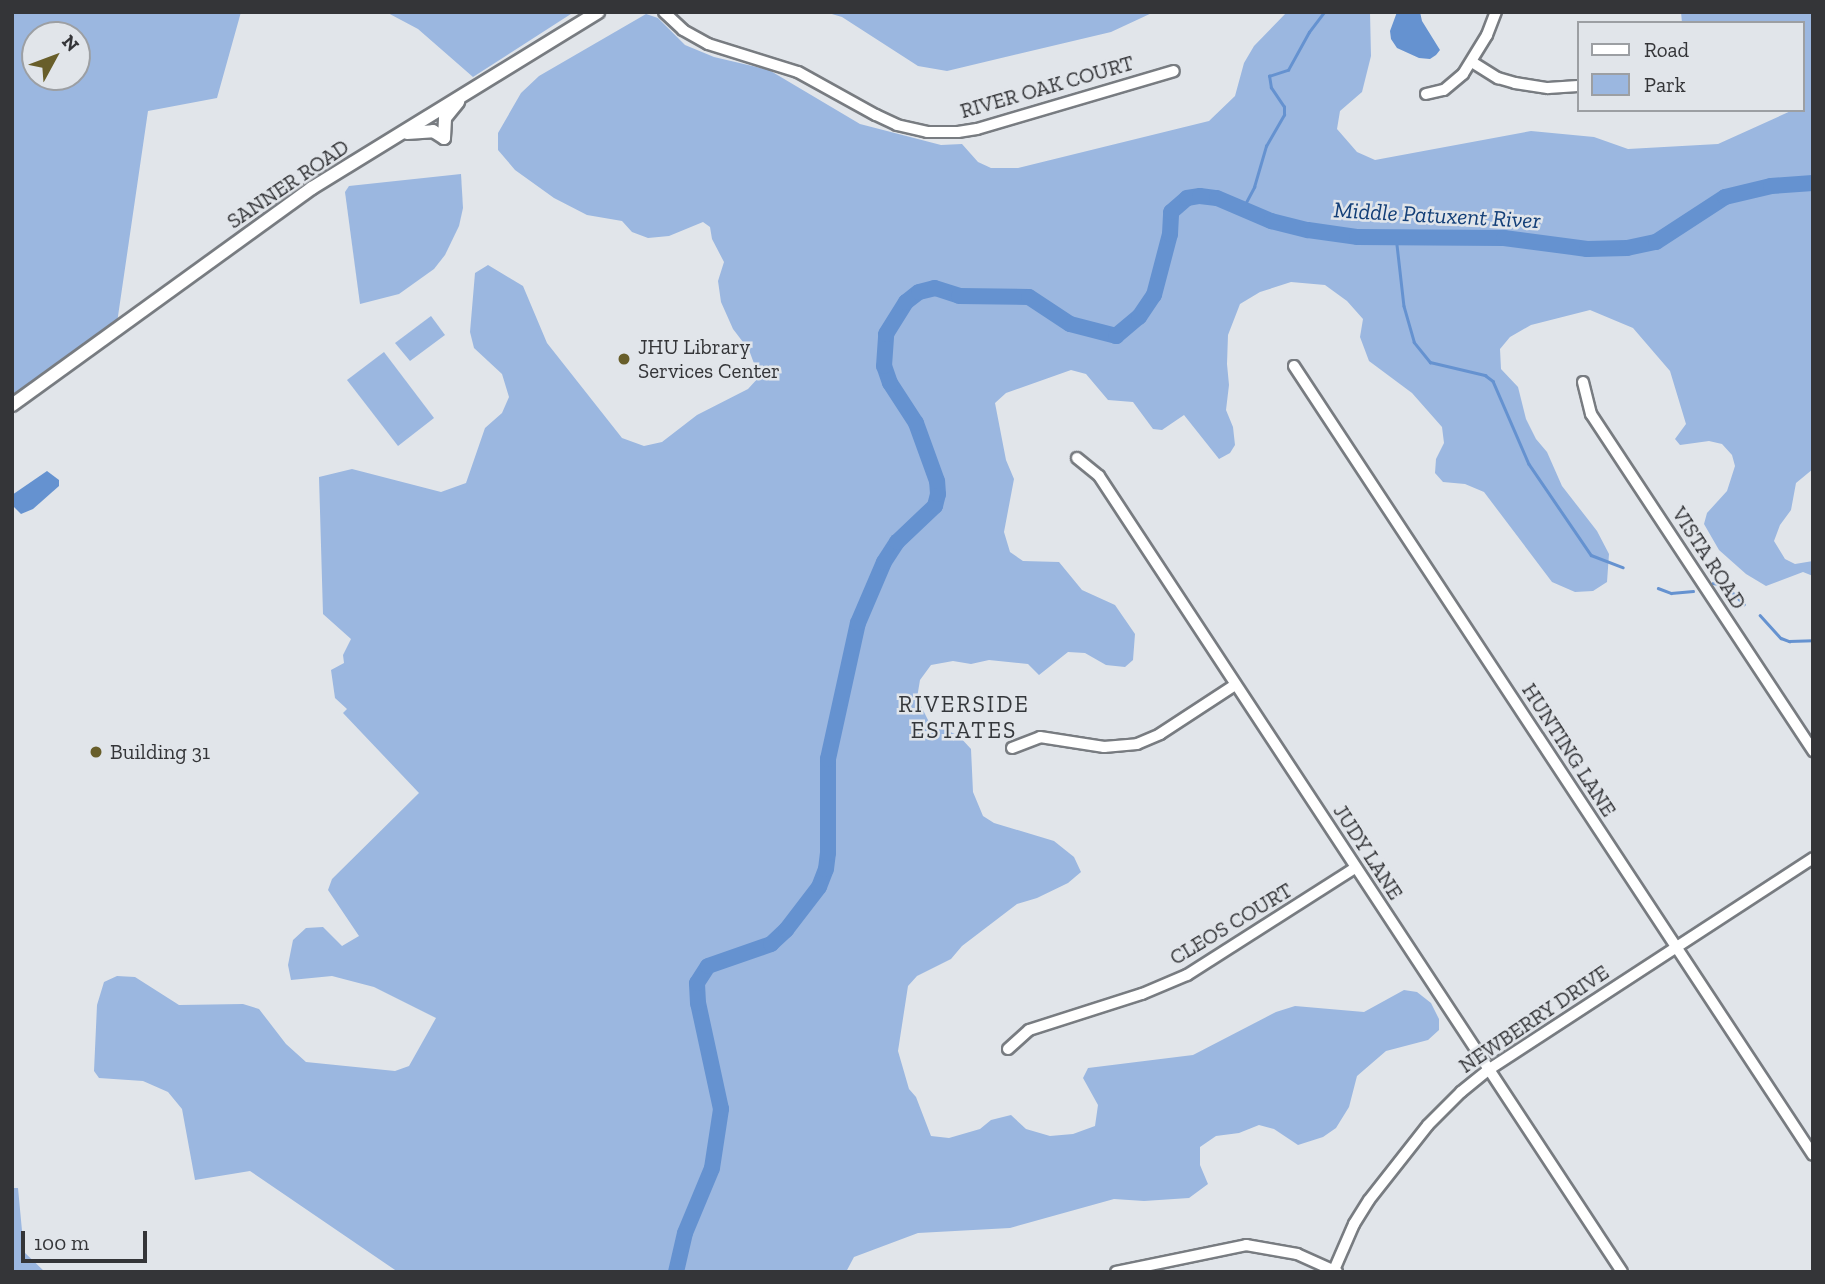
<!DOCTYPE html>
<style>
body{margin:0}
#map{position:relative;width:1825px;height:1284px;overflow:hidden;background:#e1e5ea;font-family:"Zilla Slab",serif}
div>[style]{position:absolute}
.green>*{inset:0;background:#9bb7e0}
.water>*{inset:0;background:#6592d0}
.stream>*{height:2.5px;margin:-1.25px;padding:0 1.25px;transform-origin:1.25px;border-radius:1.25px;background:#6592d0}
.river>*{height:16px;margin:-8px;padding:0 8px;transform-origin:8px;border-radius:8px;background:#6592d0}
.roads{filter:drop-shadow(2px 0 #787c81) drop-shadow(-2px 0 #787c81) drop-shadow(0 2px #787c81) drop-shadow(0 -2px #787c81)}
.minor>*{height:10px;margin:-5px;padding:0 5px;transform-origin:5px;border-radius:5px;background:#fff}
.major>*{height:12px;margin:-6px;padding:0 6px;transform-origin:6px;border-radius:6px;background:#fff}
.dots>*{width:19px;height:19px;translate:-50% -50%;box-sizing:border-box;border:4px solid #e1e5ea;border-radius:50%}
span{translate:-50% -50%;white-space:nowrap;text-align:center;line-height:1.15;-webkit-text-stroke:5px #e1e5ea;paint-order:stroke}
.street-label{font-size:21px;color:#343538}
.poi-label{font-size:21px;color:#343538}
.left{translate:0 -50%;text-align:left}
.water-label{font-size:23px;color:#123e77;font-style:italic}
.neighbourhood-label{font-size:23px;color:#34373b;letter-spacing:2px}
.frame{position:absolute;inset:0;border:14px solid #343538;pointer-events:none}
.legend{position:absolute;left:1577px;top:21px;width:228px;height:91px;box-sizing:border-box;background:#e1e5ea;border:2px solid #9c9fa3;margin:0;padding:9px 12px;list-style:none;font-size:21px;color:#343538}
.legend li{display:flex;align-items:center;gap:14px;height:35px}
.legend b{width:35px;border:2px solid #9c9fa3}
.north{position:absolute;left:21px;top:21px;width:70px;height:70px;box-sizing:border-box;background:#e1e5ea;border:2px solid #9c9fa3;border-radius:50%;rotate:49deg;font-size:19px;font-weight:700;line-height:28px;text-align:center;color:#343538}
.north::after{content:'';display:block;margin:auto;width:24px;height:32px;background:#685e2a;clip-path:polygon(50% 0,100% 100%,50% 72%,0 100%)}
.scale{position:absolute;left:21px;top:1231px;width:126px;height:32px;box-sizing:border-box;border:4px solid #343538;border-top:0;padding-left:9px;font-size:21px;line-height:24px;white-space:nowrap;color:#343538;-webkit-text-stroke:5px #e1e5ea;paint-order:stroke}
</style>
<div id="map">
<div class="green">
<i style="clip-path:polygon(evenodd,12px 12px,241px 12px,217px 98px,148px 111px,117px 323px,12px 399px,12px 12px,35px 35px,77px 35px,77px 77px,35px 77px,35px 35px)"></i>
<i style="clip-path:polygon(386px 12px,574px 12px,473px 77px,418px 29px)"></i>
<i style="clip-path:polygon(825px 12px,1154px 12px,1111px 32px,947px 71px,918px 66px,842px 17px)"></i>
<i style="clip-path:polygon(1287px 12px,1370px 12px,1371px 56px,1362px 92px,1340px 111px,1337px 129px,1357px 152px,1375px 160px,1531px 131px,1594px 137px,1628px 149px,1718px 144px,1793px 110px,1802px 110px,1802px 23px,1682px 23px,1681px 12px,1813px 12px,1813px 469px,1796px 483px,1791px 510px,1780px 525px,1774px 541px,1785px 559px,1795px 564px,1813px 561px,1813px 576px,1803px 572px,1766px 586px,1746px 574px,1719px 550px,1704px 524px,1707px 513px,1727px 491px,1735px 466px,1732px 455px,1722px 444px,1709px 441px,1680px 445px,1675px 439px,1686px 424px,1670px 371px,1633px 328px,1590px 310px,1531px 325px,1510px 337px,1500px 349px,1501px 369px,1518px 387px,1526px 419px,1536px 439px,1547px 452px,1562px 486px,1597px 531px,1609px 554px,1607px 582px,1593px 591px,1575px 592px,1552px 582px,1484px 492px,1465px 484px,1443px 482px,1435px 473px,1436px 459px,1444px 443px,1442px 427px,1412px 393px,1369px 361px,1360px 337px,1363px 319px,1347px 301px,1325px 285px,1291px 282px,1260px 292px,1240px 304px,1228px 335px,1227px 364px,1229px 385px,1226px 410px,1233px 427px,1235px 445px,1230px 453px,1219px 459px,1184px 415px,1162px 430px,1153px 429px,1133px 402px,1108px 400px,1086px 374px,1071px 370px,1006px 393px,995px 403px,1006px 460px,1014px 479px,1004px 532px,1010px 552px,1023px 561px,1059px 562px,1082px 590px,1115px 605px,1135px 634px,1133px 660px,1125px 667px,1106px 665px,1085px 653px,1068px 652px,1039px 675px,1028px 664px,989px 660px,971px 664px,953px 661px,931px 665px,920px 680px,917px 698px,929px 722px,959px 736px,971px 749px,973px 792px,983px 816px,994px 823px,1054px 841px,1074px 857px,1081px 872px,1068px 883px,1037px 898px,1017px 904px,962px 946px,951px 959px,917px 976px,908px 986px,898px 1051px,909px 1089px,916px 1097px,931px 1136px,949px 1138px,980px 1129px,991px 1120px,1011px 1115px,1026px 1129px,1050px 1136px,1073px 1134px,1095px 1126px,1098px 1105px,1083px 1078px,1088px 1068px,1193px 1055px,1276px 1012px,1295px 1006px,1364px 1012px,1404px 990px,1417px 992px,1431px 1003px,1439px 1019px,1439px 1030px,1428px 1040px,1386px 1051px,1357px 1076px,1349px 1107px,1336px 1128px,1323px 1137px,1298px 1145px,1274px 1129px,1259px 1125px,1239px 1133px,1216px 1136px,1200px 1147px,1200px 1165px,1208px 1184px,1189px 1198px,1144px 1201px,1114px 1199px,1010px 1228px,918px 1233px,854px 1257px,846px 1272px,398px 1272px,250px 1171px,195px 1180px,182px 1109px,168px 1092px,143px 1081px,99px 1078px,94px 1071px,97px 1005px,104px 982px,117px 976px,135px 977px,179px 1005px,243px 1004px,259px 1009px,286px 1044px,306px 1062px,395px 1071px,409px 1066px,436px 1018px,374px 987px,332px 976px,291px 980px,288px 965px,293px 940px,306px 928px,323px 927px,342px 946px,359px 936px,328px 890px,332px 879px,419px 793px,343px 713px,347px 709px,335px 698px,331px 670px,344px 663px,343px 655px,351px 639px,323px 614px,319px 477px,352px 469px,441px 492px,466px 483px,485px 428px,502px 413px,509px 397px,502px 374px,474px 348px,470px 332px,475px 273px,488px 265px,523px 286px,547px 343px,622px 438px,644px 446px,662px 442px,697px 415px,748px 389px,759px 377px,749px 350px,733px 329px,721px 302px,718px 281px,724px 262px,712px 239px,710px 227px,703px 222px,669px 236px,648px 238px,632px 232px,622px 221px,587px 215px,554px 198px,515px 170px,498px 150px,498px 133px,521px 93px,539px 76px,646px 14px,658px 18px,685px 45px,714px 57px,769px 70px,860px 124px,941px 145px,962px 144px,978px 162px,991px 168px,1018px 168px,1209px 121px,1235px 96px,1244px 63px,1254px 46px)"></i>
<i style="clip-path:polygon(461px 174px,463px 208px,459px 226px,445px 255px,434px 269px,399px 294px,360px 304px,345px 192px,349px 186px)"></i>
<i style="clip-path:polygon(431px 316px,445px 335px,410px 361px,395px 343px)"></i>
<i style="clip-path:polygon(384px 352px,434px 418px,398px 446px,347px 380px)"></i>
<i style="clip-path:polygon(12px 1188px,18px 1188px,24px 1252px,45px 1272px,12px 1272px)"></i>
</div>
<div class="water">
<i style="clip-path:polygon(1397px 12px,1420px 12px,1422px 21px,1440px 50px,1436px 55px,1430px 59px,1419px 58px,1397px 48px,1391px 39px,1390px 31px)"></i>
<i style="clip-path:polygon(47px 471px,59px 480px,59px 486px,33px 509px,21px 514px,12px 505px,12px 495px)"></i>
</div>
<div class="stream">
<i style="left:1243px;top:208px;width:24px;rotate:-62deg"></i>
<i style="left:1254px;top:187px;width:43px;rotate:-73.7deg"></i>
<i style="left:1266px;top:146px;width:36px;rotate:-60deg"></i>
<i style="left:1284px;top:115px;width:8px;rotate:-90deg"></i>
<i style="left:1284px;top:107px;width:23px;rotate:-124deg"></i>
<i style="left:1271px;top:88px;width:12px;rotate:-99deg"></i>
<i style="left:1269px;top:76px;width:20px;rotate:-18deg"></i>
<i style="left:1288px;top:70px;width:43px;rotate:-61.1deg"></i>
<i style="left:1309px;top:32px;width:25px;rotate:-53deg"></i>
<i style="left:1396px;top:236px;width:70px;rotate:83.5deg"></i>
<i style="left:1404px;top:306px;width:37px;rotate:74deg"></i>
<i style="left:1414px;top:342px;width:26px;rotate:51deg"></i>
<i style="left:1430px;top:362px;width:57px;rotate:13.3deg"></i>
<i style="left:1485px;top:375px;width:10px;rotate:37deg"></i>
<i style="left:1493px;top:381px;width:90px;rotate:66.6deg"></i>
<i style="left:1529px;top:464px;width:110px;rotate:55.7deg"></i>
<i style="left:1591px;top:555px;width:34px;rotate:21deg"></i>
<i style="left:1713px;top:583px;width:12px;rotate:9deg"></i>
<i style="left:1725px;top:585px;width:27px;rotate:45deg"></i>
<i style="left:1658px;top:588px;width:14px;rotate:21deg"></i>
<i style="left:1671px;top:593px;width:22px;rotate:-5deg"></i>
<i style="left:1760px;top:615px;width:31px;rotate:48deg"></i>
<i style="left:1781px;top:638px;width:9px;rotate:21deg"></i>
<i style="left:1789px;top:641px;width:24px;rotate:-2deg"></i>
</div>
<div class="river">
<i style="left:676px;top:1272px;width:40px;rotate:-77deg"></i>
<i style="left:685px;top:1233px;width:70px;rotate:-67.4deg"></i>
<i style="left:712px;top:1168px;width:60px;rotate:-81.3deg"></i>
<i style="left:721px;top:1109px;width:108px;rotate:-102.2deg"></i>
<i style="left:698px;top:1003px;width:20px;rotate:-93deg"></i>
<i style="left:697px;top:983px;width:20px;rotate:-57deg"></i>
<i style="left:708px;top:966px;width:67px;rotate:-19.2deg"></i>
<i style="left:771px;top:944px;width:21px;rotate:-43deg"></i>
<i style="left:786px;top:930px;width:54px;rotate:-52.5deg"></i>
<i style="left:819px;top:887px;width:19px;rotate:-69deg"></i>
<i style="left:826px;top:869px;width:16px;rotate:-83deg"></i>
<i style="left:828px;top:853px;width:94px;rotate:-90deg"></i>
<i style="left:828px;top:759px;width:139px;rotate:-77.6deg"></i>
<i style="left:858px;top:623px;width:66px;rotate:-66.9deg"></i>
<i style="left:884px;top:562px;width:24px;rotate:-57deg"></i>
<i style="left:897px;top:542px;width:52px;rotate:-43.5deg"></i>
<i style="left:935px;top:506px;width:12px;rotate:-76deg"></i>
<i style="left:938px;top:494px;width:13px;rotate:-94deg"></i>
<i style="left:937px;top:481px;width:62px;rotate:-109.9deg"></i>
<i style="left:916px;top:423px;width:48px;rotate:-123deg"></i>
<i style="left:890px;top:383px;width:18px;rotate:-109deg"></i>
<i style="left:884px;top:366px;width:32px;rotate:-86deg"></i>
<i style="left:886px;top:334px;width:38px;rotate:-58deg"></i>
<i style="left:906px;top:302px;width:16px;rotate:-38deg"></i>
<i style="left:919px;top:292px;width:16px;rotate:-14deg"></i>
<i style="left:935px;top:288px;width:25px;rotate:18deg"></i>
<i style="left:959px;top:296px;width:70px;rotate:0.8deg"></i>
<i style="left:1029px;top:297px;width:49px;rotate:33.4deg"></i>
<i style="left:1070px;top:324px;width:48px;rotate:14.6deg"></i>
<i style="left:1116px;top:336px;width:30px;rotate:-40deg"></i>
<i style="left:1139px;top:317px;width:27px;rotate:-56deg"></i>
<i style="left:1154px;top:295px;width:63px;rotate:-75.3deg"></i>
<i style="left:1170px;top:234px;width:22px;rotate:-87deg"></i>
<i style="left:1171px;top:212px;width:21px;rotate:-41deg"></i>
<i style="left:1187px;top:198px;width:13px;rotate:-9deg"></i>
<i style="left:1200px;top:196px;width:17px;rotate:7deg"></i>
<i style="left:1217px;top:198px;width:59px;rotate:23.1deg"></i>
<i style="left:1271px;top:221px;width:38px;rotate:14deg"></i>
<i style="left:1308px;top:230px;width:49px;rotate:8.1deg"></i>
<i style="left:1357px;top:237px;width:147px;rotate:0.4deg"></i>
<i style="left:1504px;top:238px;width:84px;rotate:7.5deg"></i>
<i style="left:1587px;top:249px;width:40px;rotate:-1.4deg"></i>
<i style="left:1627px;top:248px;width:30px;rotate:-12deg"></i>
<i style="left:1656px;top:242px;width:82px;rotate:-33.1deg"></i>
<i style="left:1725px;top:197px;width:47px;rotate:-13.4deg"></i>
<i style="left:1771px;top:186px;width:42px;rotate:-4.1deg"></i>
</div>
<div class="roads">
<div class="minor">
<i style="left:664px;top:12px;width:26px;rotate:43deg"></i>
<i style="left:683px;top:30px;width:29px;rotate:29deg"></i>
<i style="left:708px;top:44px;width:94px;rotate:17.3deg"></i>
<i style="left:798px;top:72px;width:89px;rotate:28.9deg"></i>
<i style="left:876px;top:115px;width:23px;rotate:25deg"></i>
<i style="left:897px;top:125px;width:31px;rotate:13deg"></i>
<i style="left:927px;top:132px;width:31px"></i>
<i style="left:958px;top:132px;width:19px;rotate:-9deg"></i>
<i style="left:977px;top:129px;width:205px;rotate:-16.4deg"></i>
<i style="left:1472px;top:62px;width:31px;rotate:32deg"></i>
<i style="left:1498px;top:78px;width:18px;rotate:16deg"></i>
<i style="left:1515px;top:83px;width:33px;rotate:9deg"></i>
<i style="left:1548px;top:88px;width:30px;rotate:-4deg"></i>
<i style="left:1426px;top:94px;width:18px;rotate:-13deg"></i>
<i style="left:1444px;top:90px;width:25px;rotate:-40deg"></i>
<i style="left:1463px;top:74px;width:46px;rotate:-58.4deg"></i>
<i style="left:1487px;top:35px;width:25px;rotate:-69deg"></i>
<i style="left:1294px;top:366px;width:944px;rotate:56.66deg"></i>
<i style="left:1583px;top:382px;width:33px;rotate:76deg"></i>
<i style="left:1591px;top:414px;width:404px;rotate:56.6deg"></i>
<i style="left:1077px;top:458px;width:28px;rotate:39deg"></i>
<i style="left:1099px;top:476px;width:952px;rotate:56.69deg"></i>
<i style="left:1012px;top:748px;width:30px;rotate:-21deg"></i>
<i style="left:1040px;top:737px;width:65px;rotate:8.9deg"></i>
<i style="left:1104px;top:747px;width:33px;rotate:-5deg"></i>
<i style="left:1137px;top:744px;width:25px;rotate:-23deg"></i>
<i style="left:1160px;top:734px;width:90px;rotate:-33.2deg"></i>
<i style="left:1008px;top:1049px;width:28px;rotate:-42deg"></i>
<i style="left:1029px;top:1030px;width:119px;rotate:-17.7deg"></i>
<i style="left:1142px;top:994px;width:49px;rotate:-22.9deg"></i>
<i style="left:1187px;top:975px;width:199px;rotate:-32.5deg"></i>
<i style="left:1334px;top:1270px;width:50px;rotate:-66.5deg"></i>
<i style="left:1354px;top:1224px;width:28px;rotate:-58deg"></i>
<i style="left:1369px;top:1200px;width:95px;rotate:-51.8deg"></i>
<i style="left:1428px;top:1125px;width:47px;rotate:-45deg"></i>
<i style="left:1461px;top:1092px;width:35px;rotate:-39deg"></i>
<i style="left:1488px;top:1070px;width:388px;rotate:-33.1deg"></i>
<i style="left:1116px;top:1272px;width:133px;rotate:-11.7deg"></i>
<i style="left:1246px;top:1245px;width:52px;rotate:10deg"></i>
<i style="left:1297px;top:1254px;width:44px;rotate:24.2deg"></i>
</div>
<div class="major">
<i style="left:407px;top:133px;width:26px;rotate:-4deg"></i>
<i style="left:433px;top:131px;width:13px;rotate:32deg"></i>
<i style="left:444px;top:138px;width:20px;rotate:-87deg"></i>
<i style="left:445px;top:118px;width:21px;rotate:-51deg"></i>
<i style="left:12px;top:405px;width:370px;rotate:-35.9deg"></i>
<i style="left:312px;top:188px;width:336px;rotate:-31.6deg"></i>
</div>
</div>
<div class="dots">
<i style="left:624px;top:359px;background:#685e2a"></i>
<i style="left:96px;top:752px;background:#685e2a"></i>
</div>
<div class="street-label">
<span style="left:1047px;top:87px;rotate:-16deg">RIVER OAK COURT</span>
<span style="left:288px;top:184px;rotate:-34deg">SANNER ROAD</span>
<span style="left:1709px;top:558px;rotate:57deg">VISTA ROAD</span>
<span style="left:1569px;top:750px;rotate:57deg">HUNTING LANE</span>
<span style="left:1368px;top:852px;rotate:57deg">JUDY LANE</span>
<span style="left:1231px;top:924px;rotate:-31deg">CLEOS COURT</span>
<span style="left:1534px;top:1019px;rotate:-34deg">NEWBERRY DRIVE</span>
</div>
<div class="poi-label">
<span class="left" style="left:638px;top:359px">JHU Library<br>Services Center</span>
<span class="left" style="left:110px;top:752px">Building 31</span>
</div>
<div class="water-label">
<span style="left:1437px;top:215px;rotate:3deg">Middle Patuxent River</span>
</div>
<div class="neighbourhood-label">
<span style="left:964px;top:717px">RIVERSIDE<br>ESTATES</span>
</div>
<div class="frame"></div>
<ul class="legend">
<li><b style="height:9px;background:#fff"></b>Road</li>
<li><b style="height:19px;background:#9bb7e0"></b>Park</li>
</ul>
<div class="north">N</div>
<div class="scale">100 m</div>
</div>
